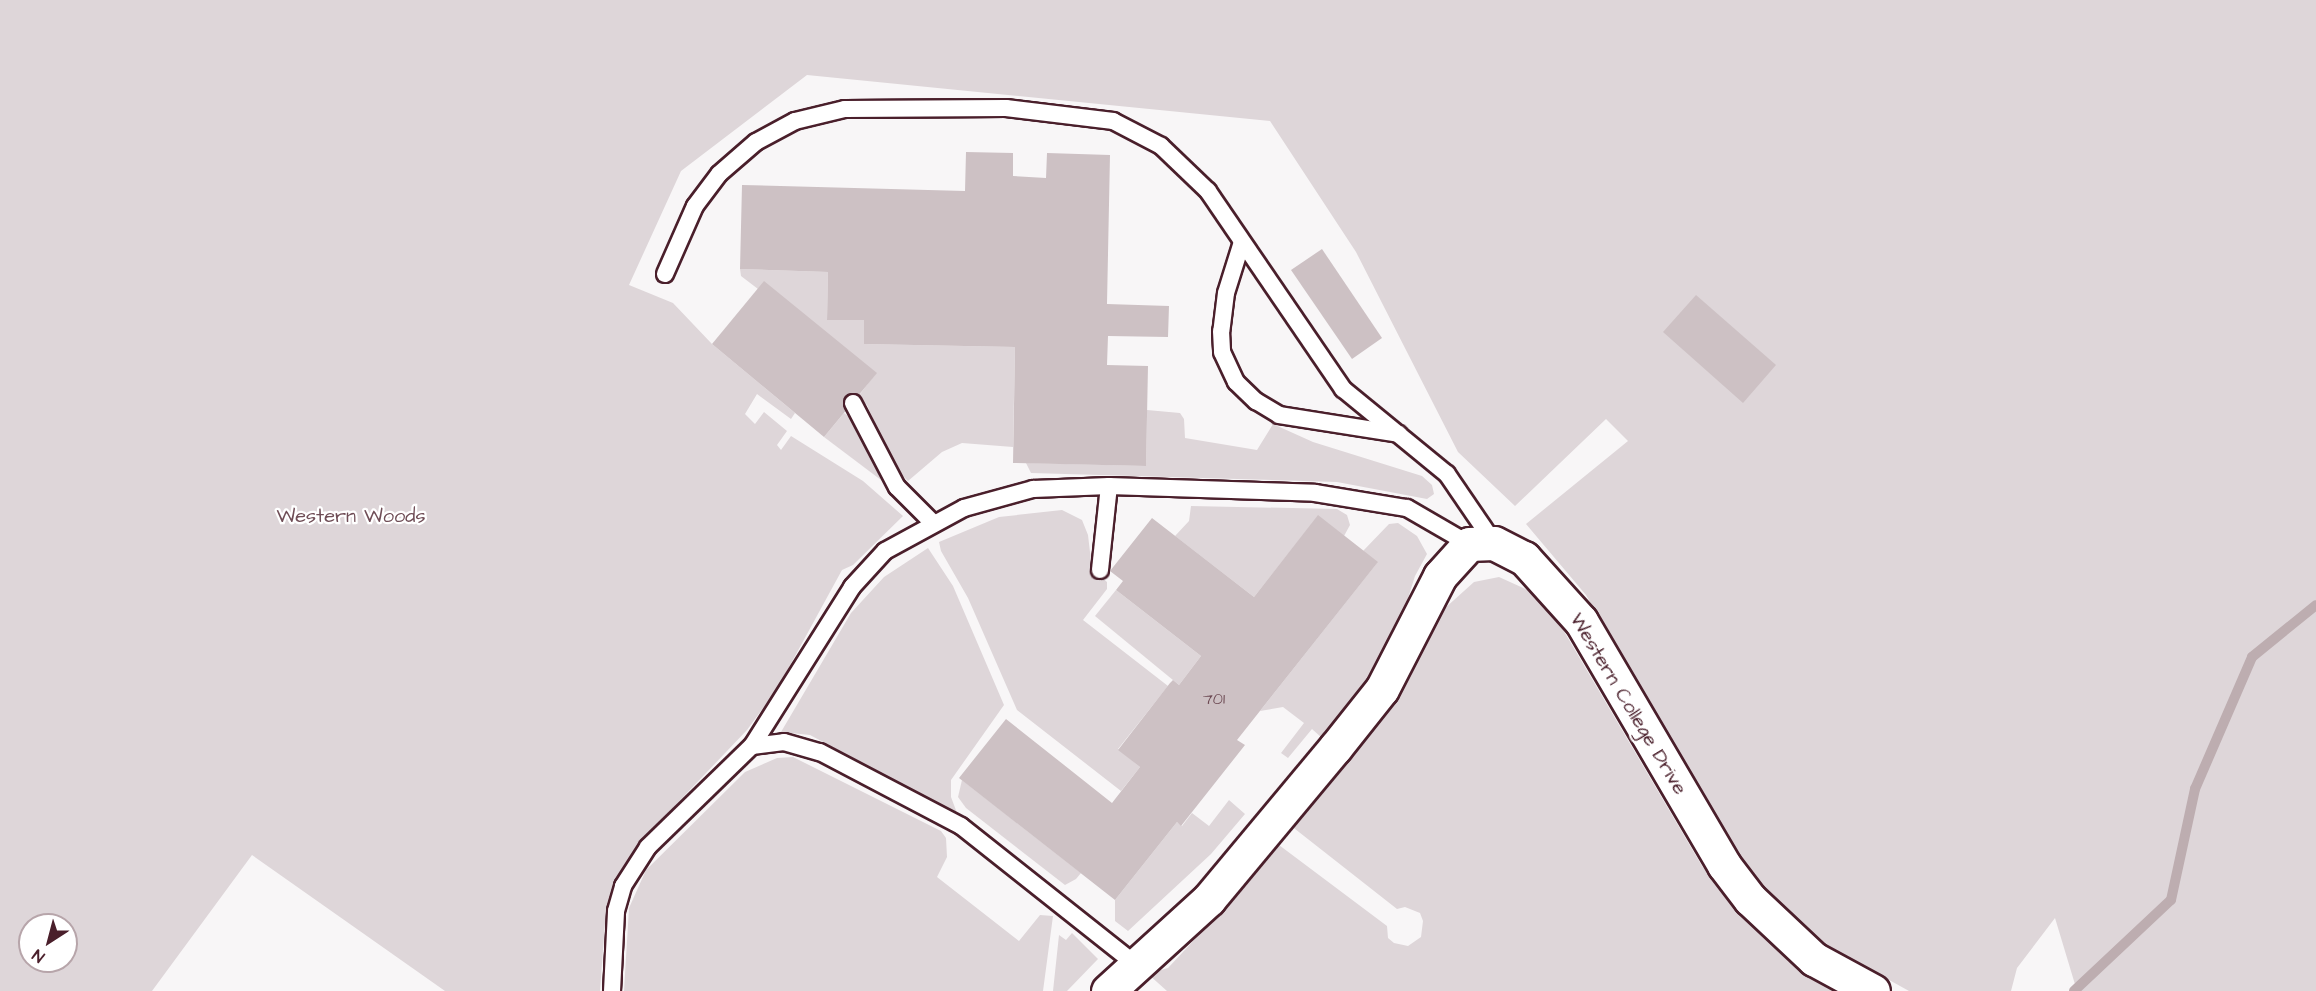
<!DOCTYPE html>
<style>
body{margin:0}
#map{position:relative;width:2316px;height:991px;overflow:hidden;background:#f8f6f7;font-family:"Architects Daughter",sans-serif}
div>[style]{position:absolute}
.green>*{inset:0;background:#ded6d9}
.stream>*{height:10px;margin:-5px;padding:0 5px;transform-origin:5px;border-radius:5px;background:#bdadb0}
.building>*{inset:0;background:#cdc1c4}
.roads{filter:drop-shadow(2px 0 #4a1f2b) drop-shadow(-2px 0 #4a1f2b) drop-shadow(0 2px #4a1f2b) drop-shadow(0 -2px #4a1f2b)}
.lane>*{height:16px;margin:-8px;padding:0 8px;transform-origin:8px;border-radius:8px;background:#fff}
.secondary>*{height:33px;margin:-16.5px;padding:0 16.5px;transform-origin:16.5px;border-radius:16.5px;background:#fff}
span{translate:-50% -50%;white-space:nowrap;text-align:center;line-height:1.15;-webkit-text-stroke:4.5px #fff;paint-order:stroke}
.number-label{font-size:16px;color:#6b4851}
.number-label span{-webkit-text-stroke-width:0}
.park-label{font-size:20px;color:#6f4d56}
.street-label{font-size:20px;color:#4a1f2b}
.north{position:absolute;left:18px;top:913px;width:60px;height:60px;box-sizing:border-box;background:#fff;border:2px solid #b7a5aa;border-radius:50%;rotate:216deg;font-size:16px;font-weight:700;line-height:24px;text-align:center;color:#4a1f2b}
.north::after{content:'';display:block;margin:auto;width:21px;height:27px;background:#4a1f2b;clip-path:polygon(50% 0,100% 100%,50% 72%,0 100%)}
</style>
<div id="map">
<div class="green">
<i style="clip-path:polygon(evenodd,0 0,2316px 0,2316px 991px,2077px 991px,2055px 918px,2017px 968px,2011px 991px,1909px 991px,1828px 946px,1782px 908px,1738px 857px,1586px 595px,1526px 524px,1628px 441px,1606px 419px,1515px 506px,1458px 452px,1356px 252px,1270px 121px,807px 75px,681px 171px,629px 285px,673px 303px,712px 344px,795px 413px,791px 419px,757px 394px,745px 414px,755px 424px,764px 412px,787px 431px,777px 445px,781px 450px,791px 436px,863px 481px,903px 516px,853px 565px,842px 570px,777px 689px,747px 730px,646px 836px,623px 867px,605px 923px,600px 991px,445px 991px,252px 855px,152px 991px,0 991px,0 0,30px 925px,66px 925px,66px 961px,30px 961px,30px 925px)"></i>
<i style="clip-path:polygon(740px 269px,828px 272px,827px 319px,864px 320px,864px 344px,1015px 347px,1013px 447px,962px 443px,942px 452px,908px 481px,894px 467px,867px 405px,857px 398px,876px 373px,758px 289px,741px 276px)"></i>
<i style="clip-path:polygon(1147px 410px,1180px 413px,1184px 419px,1185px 438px,1257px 450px,1273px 424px,1313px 442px,1422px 476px,1432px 485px,1434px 494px,1427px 499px,1337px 482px,1031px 473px,1026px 463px,1146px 466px)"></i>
<i style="clip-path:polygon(844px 413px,853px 420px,881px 480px,824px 437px)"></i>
<i style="clip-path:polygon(1191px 506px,1337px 509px,1347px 515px,1350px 525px,1344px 536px,1318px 516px,1254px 597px,1175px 536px,1189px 521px)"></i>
<i style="clip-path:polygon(1062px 510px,1082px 520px,1088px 535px,1092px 569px,1107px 582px,1107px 589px,1083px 620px,1168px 686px,1118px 749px,1140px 767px,1121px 791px,1017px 710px,968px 598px,941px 551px,939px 542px,999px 517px)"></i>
<i style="clip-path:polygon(1398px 523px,1417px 536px,1427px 554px,1415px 576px,1403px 614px,1376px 666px,1322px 738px,1312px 729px,1288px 758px,1281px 753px,1304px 723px,1283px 707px,1260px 711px,1377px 563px,1363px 551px,1389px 524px)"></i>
<i style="clip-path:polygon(928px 548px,953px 586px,1004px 705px,951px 780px,951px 797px,957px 813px,810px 735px,781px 732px,851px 613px,884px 577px)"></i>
<i style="clip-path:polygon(1499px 577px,1534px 593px,1555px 616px,1702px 866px,1730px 903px,1788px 961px,1833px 991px,1167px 991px,1148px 974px,1168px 968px,1224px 908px,1275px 842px,1387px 926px,1388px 938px,1394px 943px,1408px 946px,1421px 937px,1423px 921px,1420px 913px,1405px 907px,1397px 909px,1290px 825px,1444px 609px,1474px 582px)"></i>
<i style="clip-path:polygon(1116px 590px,1201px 656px,1179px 685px,1095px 616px)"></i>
<i style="clip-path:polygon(793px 757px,941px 831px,946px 838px,947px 857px,937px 877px,1019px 941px,1040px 915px,1053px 916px,1043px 991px,624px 991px,629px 908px,646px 870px,745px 772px,777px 758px)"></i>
<i style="clip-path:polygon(962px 780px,1081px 873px,1076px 879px,1065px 885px,966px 808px,958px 797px)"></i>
<i style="clip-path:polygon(1229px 800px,1245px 814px,1211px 854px,1128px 931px,1115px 921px,1115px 900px,1177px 822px,1182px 826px,1192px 813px,1209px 826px)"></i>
<i style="clip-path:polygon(1072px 933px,1098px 959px,1067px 991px,1053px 991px,1059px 935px,1066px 940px)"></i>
</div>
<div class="stream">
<i style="left:2074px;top:991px;width:133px;rotate:-43.2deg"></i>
<i style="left:2171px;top:900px;width:114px;rotate:-77.8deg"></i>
<i style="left:2195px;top:789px;width:144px;rotate:-66.6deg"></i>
<i style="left:2252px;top:657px;width:82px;rotate:-39.1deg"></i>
</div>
<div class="building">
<i style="clip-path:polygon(966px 152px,1013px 153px,1013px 176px,1046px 178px,1047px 153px,1110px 155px,1107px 304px,1169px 306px,1168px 337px,1108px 336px,1107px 365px,1148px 366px,1146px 466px,1013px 463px,1015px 347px,864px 344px,864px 320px,827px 320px,828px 272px,740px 269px,742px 185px,965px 191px)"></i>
<i style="clip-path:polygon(1322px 249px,1382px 338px,1352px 359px,1291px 270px)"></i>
<i style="clip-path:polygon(764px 281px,877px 373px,824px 437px,712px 344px)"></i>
<i style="clip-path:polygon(1696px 295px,1776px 365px,1743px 403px,1663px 332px)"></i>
<i style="clip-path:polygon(1318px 515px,1378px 562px,1237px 740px,1245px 745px,1181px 826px,1177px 822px,1115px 900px,959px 778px,1006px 719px,1112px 803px,1140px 767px,1118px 750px,1170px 683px,1173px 680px,1179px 685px,1201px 656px,1116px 590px,1123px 581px,1110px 571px,1152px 518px,1254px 597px)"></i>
</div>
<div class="roads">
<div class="lane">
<i style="left:1242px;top:242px;width:53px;rotate:107.4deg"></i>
<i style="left:1226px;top:293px;width:38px;rotate:97deg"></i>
<i style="left:1221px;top:331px;width:21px;rotate:87deg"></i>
<i style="left:1222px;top:352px;width:33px;rotate:65deg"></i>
<i style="left:1236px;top:382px;width:28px;rotate:44deg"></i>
<i style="left:1256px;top:401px;width:27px;rotate:31deg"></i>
<i style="left:1279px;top:415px;width:121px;rotate:9deg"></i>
<i style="left:665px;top:274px;width:74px;rotate:-66.2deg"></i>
<i style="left:695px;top:206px;width:40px;rotate:-53deg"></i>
<i style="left:719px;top:174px;width:49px;rotate:-40.9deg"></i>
<i style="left:756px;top:142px;width:44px;rotate:-28.3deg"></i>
<i style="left:795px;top:121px;width:51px;rotate:-13.5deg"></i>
<i style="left:845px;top:109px;width:161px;rotate:-0.4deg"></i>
<i style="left:1006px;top:108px;width:108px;rotate:6.9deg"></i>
<i style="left:1113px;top:121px;width:54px;rotate:27.5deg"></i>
<i style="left:1161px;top:146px;width:65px;rotate:43.8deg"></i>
<i style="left:1208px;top:191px;width:240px;rotate:55.7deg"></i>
<i style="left:1343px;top:389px;width:134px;rotate:39.3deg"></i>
<i style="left:1447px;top:474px;width:83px;rotate:55.7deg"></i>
<i style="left:853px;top:403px;width:95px;rotate:62.4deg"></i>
<i style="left:897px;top:487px;width:52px;rotate:45deg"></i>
<i style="left:1100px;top:570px;width:84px;rotate:-83.9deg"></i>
<i style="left:752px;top:746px;width:32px;rotate:-7deg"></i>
<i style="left:784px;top:742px;width:37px;rotate:16deg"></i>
<i style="left:820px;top:752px;width:159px;rotate:27.7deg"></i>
<i style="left:961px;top:826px;width:221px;rotate:38.4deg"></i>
<i style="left:612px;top:991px;width:80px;rotate:-87.1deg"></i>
<i style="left:616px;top:911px;width:26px;rotate:-74deg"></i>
<i style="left:623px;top:886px;width:46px;rotate:-57.3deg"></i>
<i style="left:648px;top:847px;width:145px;rotate:-44.2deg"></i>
<i style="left:752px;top:746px;width:188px;rotate:-57.8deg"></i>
<i style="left:852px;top:587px;width:49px;rotate:-47.5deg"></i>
<i style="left:885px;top:551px;width:90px;rotate:-28.6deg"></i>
<i style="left:964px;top:508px;width:72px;rotate:-15.4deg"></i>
<i style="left:1033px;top:489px;width:76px;rotate:-2.3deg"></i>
<i style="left:1109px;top:486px;width:206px;rotate:1.9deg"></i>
<i style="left:1315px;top:493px;width:93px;rotate:9.3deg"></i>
<i style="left:1407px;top:508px;width:72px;rotate:30.1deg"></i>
</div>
<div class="secondary">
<i style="left:1108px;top:991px;width:137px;rotate:-42.3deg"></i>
<i style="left:1209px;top:899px;width:197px;rotate:-50.2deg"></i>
<i style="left:1335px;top:748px;width:75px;rotate:-51.5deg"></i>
<i style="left:1382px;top:689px;width:127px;rotate:-62.8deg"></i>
<i style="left:1440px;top:576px;width:43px;rotate:-47.8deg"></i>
<i style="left:1469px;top:544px;width:25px;rotate:-2deg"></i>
<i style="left:1494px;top:543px;width:34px;rotate:27deg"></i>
<i style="left:1524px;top:558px;width:85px;rotate:47.9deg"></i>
<i style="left:1581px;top:621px;width:283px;rotate:59.6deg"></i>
<i style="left:1724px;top:865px;width:43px;rotate:52.6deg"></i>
<i style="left:1750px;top:899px;width:88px;rotate:43.2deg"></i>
<i style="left:1814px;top:959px;width:67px;rotate:28.5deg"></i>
</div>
</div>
<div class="number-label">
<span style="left:1214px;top:699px">701</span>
</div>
<div class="park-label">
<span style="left:351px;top:516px">Western Woods</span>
</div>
<div class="street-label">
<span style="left:1628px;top:704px;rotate:59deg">Western College Drive</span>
</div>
<div class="north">N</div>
</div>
